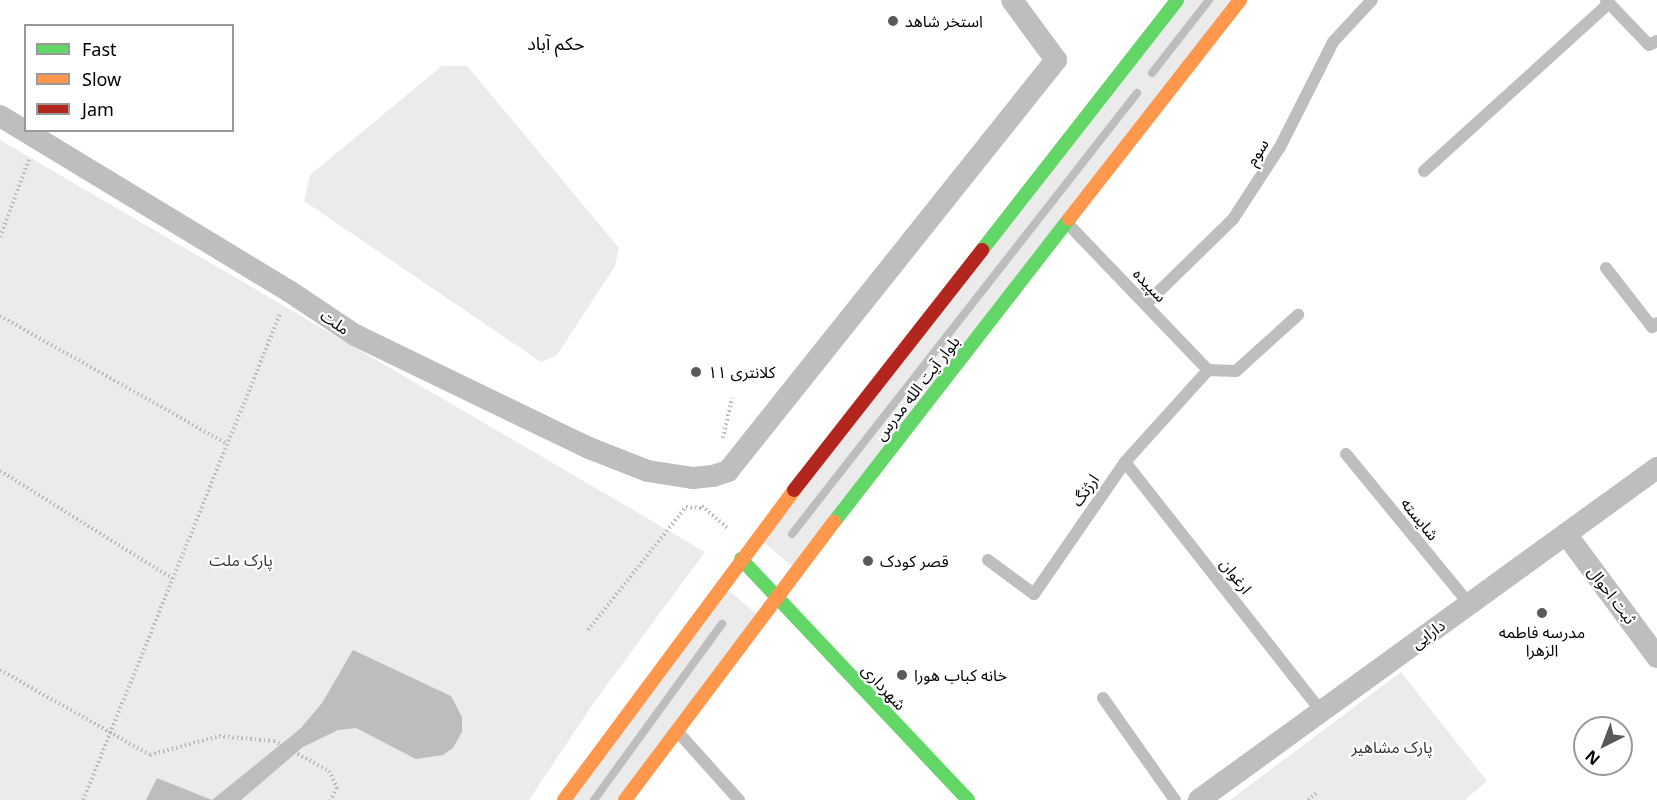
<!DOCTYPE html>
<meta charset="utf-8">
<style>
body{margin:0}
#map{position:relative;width:1657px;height:800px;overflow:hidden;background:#fff;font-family:"Noto Sans","Noto Sans Arabic",sans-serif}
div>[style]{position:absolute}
.green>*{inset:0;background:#ebebeb}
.water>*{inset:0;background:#bdbdbd}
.stream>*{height:8px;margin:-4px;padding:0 4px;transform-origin:4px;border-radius:4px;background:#bdbdbd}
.path>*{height:4px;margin-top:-2px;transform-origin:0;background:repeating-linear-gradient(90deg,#b9b9b9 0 1.5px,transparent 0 4.5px)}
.lane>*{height:12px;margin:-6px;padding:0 6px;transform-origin:6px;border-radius:6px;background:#bebebe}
.street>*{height:22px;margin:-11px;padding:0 11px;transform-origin:11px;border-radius:11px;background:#bebebe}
.fast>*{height:14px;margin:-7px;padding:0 7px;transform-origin:7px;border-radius:7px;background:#63d668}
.slow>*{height:14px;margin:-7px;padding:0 7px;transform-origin:7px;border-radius:7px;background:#ff974d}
.jam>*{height:14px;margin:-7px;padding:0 7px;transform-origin:7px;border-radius:7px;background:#b3261e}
.dots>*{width:16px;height:16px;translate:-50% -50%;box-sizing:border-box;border:3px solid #fff;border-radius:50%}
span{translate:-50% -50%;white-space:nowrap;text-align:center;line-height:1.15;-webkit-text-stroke:4.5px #fff;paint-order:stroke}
.poi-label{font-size:16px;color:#000}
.left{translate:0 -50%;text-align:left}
.street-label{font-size:16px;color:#000}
.park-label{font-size:16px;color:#313131}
.neighbourhood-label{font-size:18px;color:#000}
.legend{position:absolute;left:24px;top:24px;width:210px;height:108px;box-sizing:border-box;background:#fff;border:2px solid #999;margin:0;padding:8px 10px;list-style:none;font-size:18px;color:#000}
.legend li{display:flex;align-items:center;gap:12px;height:30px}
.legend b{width:30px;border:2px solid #999}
.north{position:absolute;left:1573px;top:716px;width:60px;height:60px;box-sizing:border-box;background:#fff;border:2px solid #999;border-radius:50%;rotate:222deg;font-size:16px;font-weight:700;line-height:24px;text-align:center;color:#000}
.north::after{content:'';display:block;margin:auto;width:21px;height:27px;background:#595959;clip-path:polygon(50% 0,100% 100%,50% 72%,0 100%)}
</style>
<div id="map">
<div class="green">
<i style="clip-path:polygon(1177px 0,1240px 0,797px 570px,757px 537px)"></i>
<i style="clip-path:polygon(442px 66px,467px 66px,619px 248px,615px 266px,557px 355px,541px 362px,304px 201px,310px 175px)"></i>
<i style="clip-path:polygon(0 140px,705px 552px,595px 701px,529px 800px,0 800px)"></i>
<i style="clip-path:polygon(721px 584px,760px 617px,625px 800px,564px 800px)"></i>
<i style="clip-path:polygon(1401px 672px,1487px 781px,1465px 800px,1230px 800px)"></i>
</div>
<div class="water">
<i style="clip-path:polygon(353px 650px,451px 696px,462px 717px,462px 732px,453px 748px,443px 755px,416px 759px,356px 728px,338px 730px,303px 747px,241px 800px,146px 800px,157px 778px,212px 800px,301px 728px,322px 703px)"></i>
</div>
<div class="stream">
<i style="left:1152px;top:73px;width:93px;rotate:-52deg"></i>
<i style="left:792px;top:534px;width:560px;rotate:-51.96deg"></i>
<i style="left:594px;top:800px;width:218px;rotate:-54deg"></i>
</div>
<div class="path">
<i style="left:0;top:237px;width:83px;rotate:-69.6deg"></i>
<i style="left:0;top:316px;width:261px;rotate:29.4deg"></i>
<i style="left:723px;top:438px;width:41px;rotate:-77.3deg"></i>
<i style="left:0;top:471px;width:203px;rotate:31.9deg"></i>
<i style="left:702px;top:506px;width:35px;rotate:41deg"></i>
<i style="left:588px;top:630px;width:157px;rotate:-51.5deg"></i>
<i style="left:686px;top:507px;width:17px;rotate:3deg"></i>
<i style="left:0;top:670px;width:172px;rotate:29.5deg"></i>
<i style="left:150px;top:755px;width:72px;rotate:-15.4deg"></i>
<i style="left:219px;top:736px;width:55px;rotate:5.2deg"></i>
<i style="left:274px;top:741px;width:63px;rotate:28.6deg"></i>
<i style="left:329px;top:771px;width:19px;rotate:65deg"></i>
<i style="left:337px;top:788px;width:14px;rotate:120deg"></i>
<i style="left:83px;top:800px;width:524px;rotate:-67.93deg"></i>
<i style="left:1308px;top:800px;width:13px;rotate:-39deg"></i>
</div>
<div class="lane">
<i style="left:1606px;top:0;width:62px;rotate:46.3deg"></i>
<i style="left:1649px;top:45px;width:9px;rotate:-27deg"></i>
<i style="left:1424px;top:171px;width:250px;rotate:-42.2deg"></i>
<i style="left:1068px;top:224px;width:202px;rotate:46.2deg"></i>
<i style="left:1606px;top:268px;width:75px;rotate:52.1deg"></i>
<i style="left:1652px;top:327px;width:6px;rotate:-39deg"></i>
<i style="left:1146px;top:304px;width:122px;rotate:-44.3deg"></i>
<i style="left:1233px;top:219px;width:86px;rotate:-56.9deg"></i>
<i style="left:1280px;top:147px;width:118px;rotate:-63.2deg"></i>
<i style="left:1333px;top:42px;width:57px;rotate:-47.1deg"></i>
<i style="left:1208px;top:370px;width:28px;rotate:2deg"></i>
<i style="left:1236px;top:371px;width:84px;rotate:-42.1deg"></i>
<i style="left:1346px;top:454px;width:194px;rotate:50.6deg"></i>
<i style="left:1125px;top:462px;width:317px;rotate:51.8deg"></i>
<i style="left:988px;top:560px;width:57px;rotate:36.5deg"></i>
<i style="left:1034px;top:594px;width:160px;rotate:-55.4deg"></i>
<i style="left:1125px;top:462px;width:124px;rotate:-47.9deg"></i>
<i style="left:1103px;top:698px;width:125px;rotate:54.8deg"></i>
<i style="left:677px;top:731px;width:93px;rotate:48.1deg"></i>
</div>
<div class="street">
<i style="left:0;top:116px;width:338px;rotate:31.2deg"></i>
<i style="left:289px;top:291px;width:79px;rotate:33.7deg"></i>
<i style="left:355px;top:335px;width:260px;rotate:25.8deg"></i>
<i style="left:589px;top:448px;width:63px;rotate:21.3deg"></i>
<i style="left:648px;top:471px;width:46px;rotate:8.8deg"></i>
<i style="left:693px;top:478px;width:20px;rotate:-6deg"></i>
<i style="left:713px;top:476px;width:16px;rotate:-18deg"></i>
<i style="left:728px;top:471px;width:526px;rotate:-51.41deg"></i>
<i style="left:1056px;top:60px;width:74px;rotate:-126.3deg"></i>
<i style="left:1566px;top:534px;width:153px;rotate:53.5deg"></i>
<i style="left:1199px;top:800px;width:566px;rotate:-35.94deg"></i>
</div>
<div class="fast">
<i style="left:982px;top:250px;width:317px;rotate:-52deg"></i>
<i style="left:834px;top:522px;width:383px;rotate:-52.2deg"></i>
<i style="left:741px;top:559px;width:331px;rotate:46.7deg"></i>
</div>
<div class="slow">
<i style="left:1069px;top:219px;width:278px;rotate:-52deg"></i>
<i style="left:564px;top:800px;width:386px;rotate:-53.4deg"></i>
<i style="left:625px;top:800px;width:348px;rotate:-53.1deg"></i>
</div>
<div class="jam">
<i style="left:794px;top:490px;width:305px;rotate:-51.9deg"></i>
</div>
<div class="dots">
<i style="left:893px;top:21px;background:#595959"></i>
<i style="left:696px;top:372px;background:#595959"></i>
<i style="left:868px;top:561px;background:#595959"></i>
<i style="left:1542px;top:613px;background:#595959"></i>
<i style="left:902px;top:675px;background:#595959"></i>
</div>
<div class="poi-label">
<span class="left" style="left:905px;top:21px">استخر شاهد</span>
<span class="left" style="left:708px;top:372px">کلانتری ۱۱</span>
<span class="left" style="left:880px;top:561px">قصر کودک</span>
<span style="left:1542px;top:641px">مدرسه فاطمه<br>الزهرا</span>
<span class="left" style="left:914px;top:675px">خانه کباب هورا</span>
</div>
<div class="street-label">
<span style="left:1257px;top:152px;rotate:-58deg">سوم</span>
<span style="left:1150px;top:285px;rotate:46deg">سپیده</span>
<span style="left:335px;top:322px;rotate:34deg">ملت</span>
<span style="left:917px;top:388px;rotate:-52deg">بلوار آیت الله مدرس</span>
<span style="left:1085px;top:490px;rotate:-55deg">ارژنگ</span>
<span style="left:1420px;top:519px;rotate:51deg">شایسته</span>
<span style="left:1236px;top:576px;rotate:52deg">ارغوان</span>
<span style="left:1612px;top:595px;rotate:53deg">ثبت احوال</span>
<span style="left:1428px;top:634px;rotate:-36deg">دارایی</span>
<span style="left:884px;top:687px;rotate:47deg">شهرداری</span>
</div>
<div class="park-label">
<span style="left:241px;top:560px">پارک ملت</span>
<span style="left:1392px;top:747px">پارک مشاهیر</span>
</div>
<div class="neighbourhood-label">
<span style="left:556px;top:43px">حکم آباد</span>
</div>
<ul class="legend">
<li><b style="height:8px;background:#63d668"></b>Fast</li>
<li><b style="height:8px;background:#ff974d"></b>Slow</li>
<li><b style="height:8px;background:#b3261e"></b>Jam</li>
</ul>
<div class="north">N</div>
</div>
